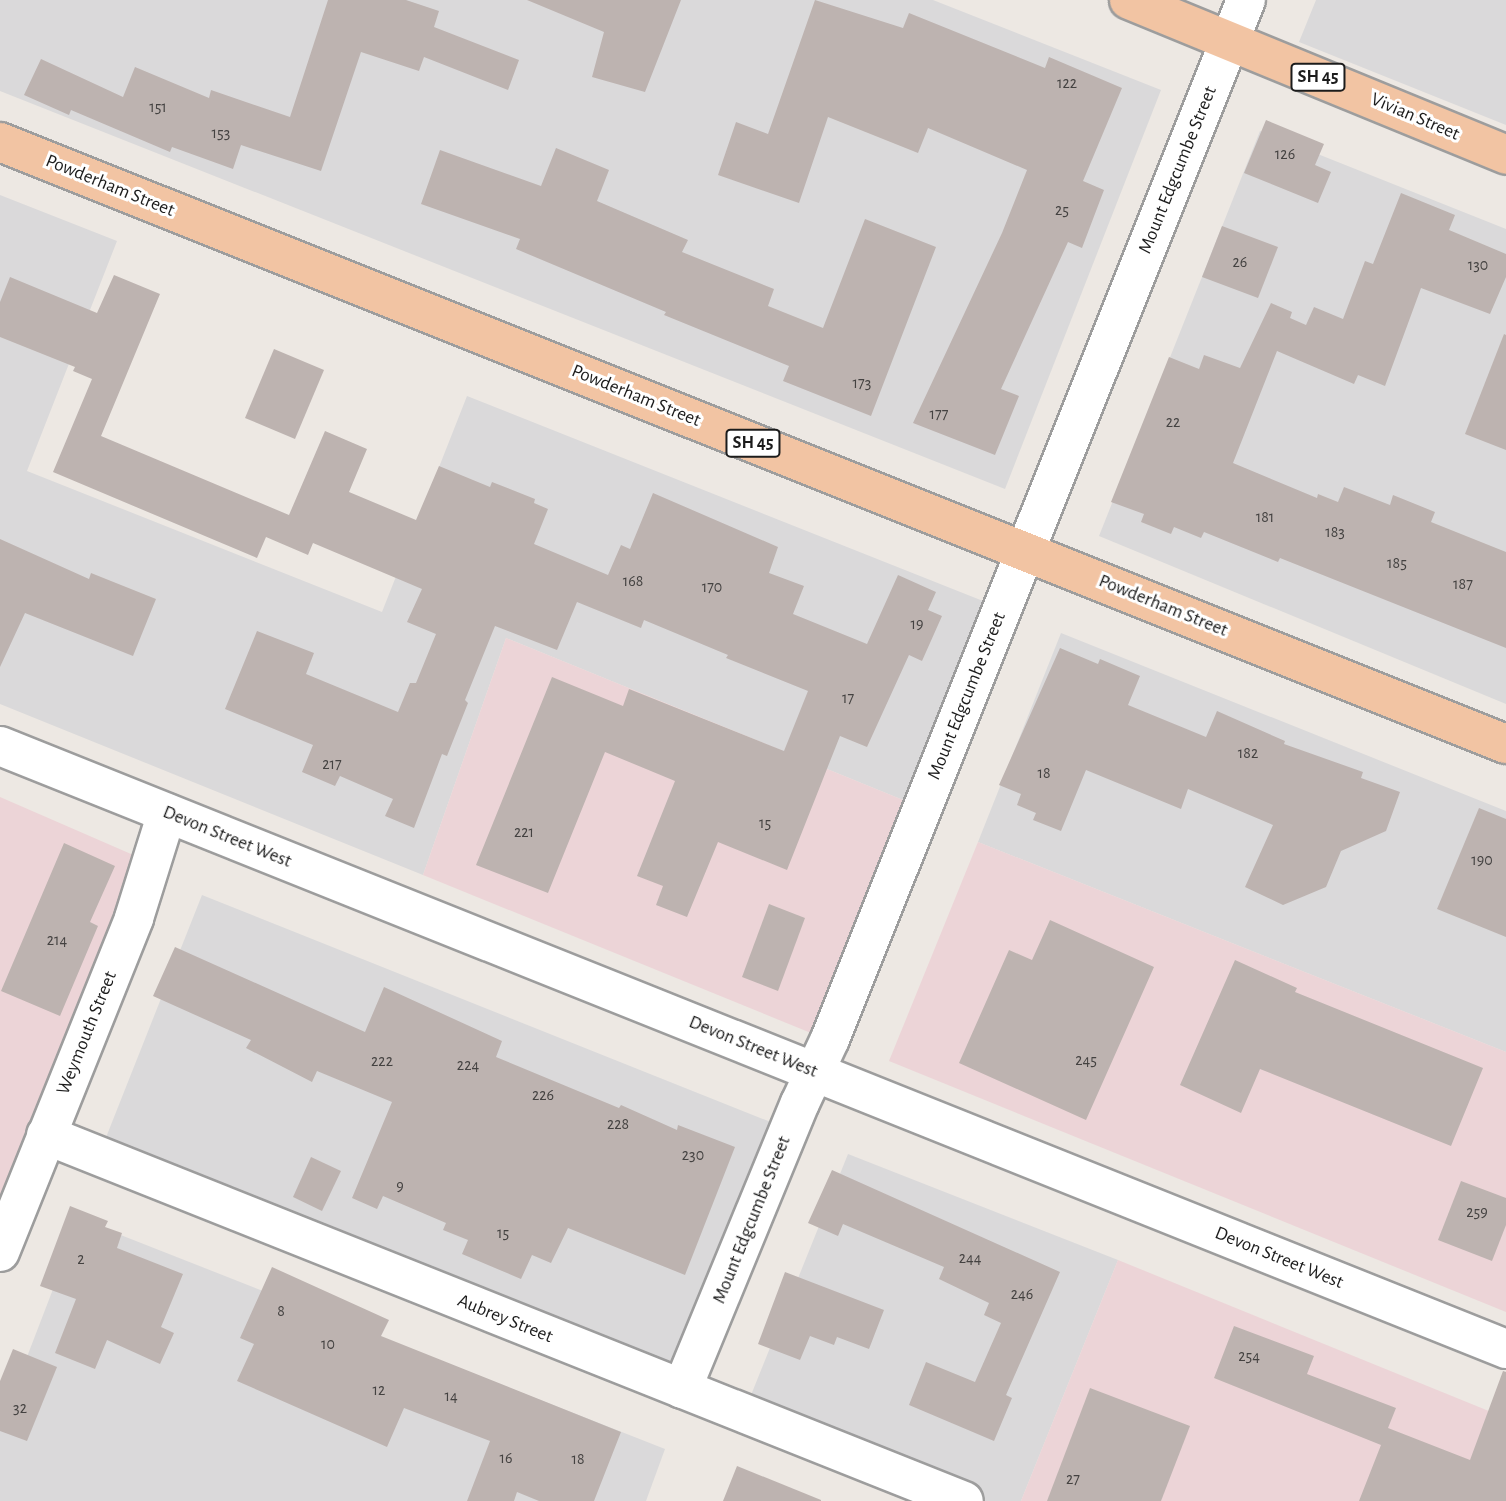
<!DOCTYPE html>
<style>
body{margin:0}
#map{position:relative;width:1506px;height:1501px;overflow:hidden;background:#ede8e3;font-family:"Alegreya Sans",sans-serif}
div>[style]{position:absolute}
.residential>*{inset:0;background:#dad9da}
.commercial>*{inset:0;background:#ecd4d7}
.building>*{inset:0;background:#bdb3b0}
.roads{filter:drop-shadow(2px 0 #9d9d9d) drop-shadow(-2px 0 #9d9d9d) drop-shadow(0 2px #9d9d9d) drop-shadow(0 -2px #9d9d9d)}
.minor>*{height:38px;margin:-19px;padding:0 19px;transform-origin:19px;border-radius:19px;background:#fff}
.major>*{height:38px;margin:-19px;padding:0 19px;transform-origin:19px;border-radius:19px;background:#f2c4a3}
span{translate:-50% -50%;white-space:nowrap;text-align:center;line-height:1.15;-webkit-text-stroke:6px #fff;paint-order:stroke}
.number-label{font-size:16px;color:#444241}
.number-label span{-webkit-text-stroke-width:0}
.shield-label span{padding:2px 5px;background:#fff;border:2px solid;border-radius:5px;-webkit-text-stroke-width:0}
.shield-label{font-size:18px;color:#1c1c1c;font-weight:700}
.street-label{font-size:19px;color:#1c1c1c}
</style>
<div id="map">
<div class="residential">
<i style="clip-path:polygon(0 0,933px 0,1161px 90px,1005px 489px,0 91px)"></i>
<i style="clip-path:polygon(1316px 0,1506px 0,1506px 125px,1299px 42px)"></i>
<i style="clip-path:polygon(1260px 131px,1506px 229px,1506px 704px,1099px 536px)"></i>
<i style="clip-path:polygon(0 195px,117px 241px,27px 471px,382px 612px,467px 396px,983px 601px,903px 800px,506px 638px,423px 875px,0 704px)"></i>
<i style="clip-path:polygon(1061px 633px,1506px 811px,1506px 1052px,978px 842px)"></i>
<i style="clip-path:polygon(202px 895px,773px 1123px,674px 1373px,103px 1145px)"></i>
<i style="clip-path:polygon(848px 1154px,1118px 1260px,1021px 1501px,983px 1501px,747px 1405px)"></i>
<i style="clip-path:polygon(80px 1219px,665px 1449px,646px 1501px,0 1501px,0 1427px)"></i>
</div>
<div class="commercial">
<i style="clip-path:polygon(506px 638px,903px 800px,811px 1033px,423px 875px)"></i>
<i style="clip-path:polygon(0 797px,154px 864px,0 1248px)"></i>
<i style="clip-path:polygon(978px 842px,1506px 1052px,1506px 1312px,889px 1061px)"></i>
<i style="clip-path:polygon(1118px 1260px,1506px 1418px,1506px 1501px,1021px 1501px)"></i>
</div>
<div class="building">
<i style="clip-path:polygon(328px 0,406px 0,439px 11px,434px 27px,519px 60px,508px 90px,424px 57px,419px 71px,361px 52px,321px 171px,241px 145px,233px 169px,172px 147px,170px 152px,71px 110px,69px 115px,24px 95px,41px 59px,123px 97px,135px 67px,209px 98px,211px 90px,290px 117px)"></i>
<i style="clip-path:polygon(527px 0,681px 0,645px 92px,592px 77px,604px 32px)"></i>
<i style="clip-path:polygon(815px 0,903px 28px,909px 13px,1045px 68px,1049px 57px,1122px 88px,1083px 181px,1104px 190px,1082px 248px,1068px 242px,1001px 389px,1019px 396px,995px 455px,913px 423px,1002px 233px,1027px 170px,928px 128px,918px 153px,828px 117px,799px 203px,718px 175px,736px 122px,768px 134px)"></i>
<i style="clip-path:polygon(1266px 120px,1324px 144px,1315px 165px,1331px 172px,1318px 203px,1244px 173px)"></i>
<i style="clip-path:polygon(556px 148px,609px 170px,597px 201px,688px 240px,682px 252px,774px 289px,768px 306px,823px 328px,865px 219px,936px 247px,871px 416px,783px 381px,789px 366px,664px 315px,666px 312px,516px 249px,520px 239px,421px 204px,440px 150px,541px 186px)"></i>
<i style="clip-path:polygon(1401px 193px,1455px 215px,1449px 230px,1506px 254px,1506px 277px,1490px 314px,1421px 288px,1385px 386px,1358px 375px,1354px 384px,1277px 351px,1233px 463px,1317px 498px,1318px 494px,1338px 502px,1344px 487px,1390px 505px,1393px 495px,1435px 512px,1431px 522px,1506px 552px,1506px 648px,1280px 558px,1278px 562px,1204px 532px,1201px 538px,1174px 527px,1171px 534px,1141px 522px,1144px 514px,1111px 502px,1169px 357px,1199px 369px,1204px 355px,1240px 368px,1271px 303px,1292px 312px,1290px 318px,1306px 325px,1314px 307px,1343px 319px,1365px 261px,1373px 264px)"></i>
<i style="clip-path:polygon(1222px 226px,1278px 247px,1258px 298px,1202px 277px)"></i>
<i style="clip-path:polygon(114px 275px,160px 294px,101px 436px,289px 515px,325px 431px,367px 449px,349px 492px,416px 520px,439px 466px,490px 487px,492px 482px,535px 499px,534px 503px,548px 509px,534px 544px,608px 575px,621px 545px,630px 549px,653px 493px,778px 547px,769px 573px,804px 586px,793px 614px,867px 644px,898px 575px,936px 592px,928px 610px,942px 616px,922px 661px,909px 655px,867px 747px,840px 736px,787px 870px,718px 842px,687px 917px,656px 905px,663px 886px,637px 876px,675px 781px,605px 752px,548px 893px,476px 865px,552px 677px,623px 706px,629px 689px,784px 751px,808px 691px,726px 658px,728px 655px,644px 620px,641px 628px,577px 602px,557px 650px,495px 626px,465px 700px,468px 703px,447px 756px,442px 754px,414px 828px,385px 816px,393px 799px,340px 776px,335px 786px,302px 772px,313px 745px,225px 709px,257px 631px,314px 653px,306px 674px,398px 712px,410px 683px,416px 683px,436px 634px,407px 622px,422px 589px,313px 543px,308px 555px,266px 537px,257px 558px,53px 472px,92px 379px,73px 371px,75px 367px,0 337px,0 302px,10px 277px,97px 313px)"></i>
<i style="clip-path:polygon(1504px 334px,1506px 335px,1506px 450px,1465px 434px)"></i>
<i style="clip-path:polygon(274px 349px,324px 370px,295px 439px,245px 418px)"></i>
<i style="clip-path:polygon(0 539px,89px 579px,91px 573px,156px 599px,133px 656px,25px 613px,0 667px)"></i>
<i style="clip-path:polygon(1060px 648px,1098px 664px,1100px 659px,1140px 676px,1128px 705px,1206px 737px,1217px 711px,1285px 741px,1284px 744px,1363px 772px,1361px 778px,1400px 792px,1386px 831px,1341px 851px,1326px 887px,1283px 905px,1245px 887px,1273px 825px,1188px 789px,1181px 809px,1086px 770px,1061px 831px,1033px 820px,1036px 813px,1017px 805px,1021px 794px,999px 785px)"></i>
<i style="clip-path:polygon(1479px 808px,1506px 819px,1506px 937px,1437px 909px)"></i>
<i style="clip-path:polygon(64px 843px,115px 866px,90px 922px,98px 926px,60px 1016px,1px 991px)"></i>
<i style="clip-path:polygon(769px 904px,805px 918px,778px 991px,742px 977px)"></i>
<i style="clip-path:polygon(1050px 920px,1154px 967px,1086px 1120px,959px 1063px,1009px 950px,1032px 960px)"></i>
<i style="clip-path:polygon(175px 947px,365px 1032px,384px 987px,502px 1041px,496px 1057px,619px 1108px,621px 1105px,677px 1130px,678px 1125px,735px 1147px,685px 1275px,568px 1228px,551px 1263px,532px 1255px,521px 1279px,462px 1254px,468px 1240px,443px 1230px,446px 1223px,383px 1196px,377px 1209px,352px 1198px,392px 1102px,317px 1071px,312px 1082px,246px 1048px,251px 1040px,153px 996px)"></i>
<i style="clip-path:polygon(1235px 960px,1297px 988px,1295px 992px,1483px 1068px,1451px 1146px,1260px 1069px,1241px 1113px,1180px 1085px)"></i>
<i style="clip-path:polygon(311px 1157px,341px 1171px,322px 1211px,293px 1197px)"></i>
<i style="clip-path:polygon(832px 1170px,1060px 1272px,1006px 1395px,1012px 1398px,994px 1441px,909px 1405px,926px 1362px,975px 1382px,1001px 1323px,984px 1315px,989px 1303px,939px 1279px,944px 1267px,843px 1224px,838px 1236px,808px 1223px)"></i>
<i style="clip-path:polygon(1461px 1181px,1506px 1198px,1506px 1225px,1492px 1261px,1438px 1240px)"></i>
<i style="clip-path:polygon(70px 1206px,108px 1221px,105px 1227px,122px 1233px,117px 1248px,183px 1274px,161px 1327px,174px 1333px,160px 1364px,107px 1340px,95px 1369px,55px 1353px,76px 1299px,40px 1286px)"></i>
<i style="clip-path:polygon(272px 1267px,389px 1320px,381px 1336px,621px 1432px,594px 1501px,539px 1501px,517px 1492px,514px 1501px,467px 1501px,490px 1441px,404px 1408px,387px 1447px,237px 1381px,254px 1344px,240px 1338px)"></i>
<i style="clip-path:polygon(785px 1272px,884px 1310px,869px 1349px,837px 1337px,834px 1345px,810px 1336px,800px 1360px,758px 1344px)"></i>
<i style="clip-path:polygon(1234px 1326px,1314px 1356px,1307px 1374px,1396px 1408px,1388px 1428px,1470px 1460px,1503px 1371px,1506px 1372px,1506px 1501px,1359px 1501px,1381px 1445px,1214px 1378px)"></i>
<i style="clip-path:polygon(13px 1349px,57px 1367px,27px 1441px,0 1431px,0 1381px)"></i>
<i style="clip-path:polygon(1090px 1388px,1190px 1426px,1161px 1501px,1047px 1501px)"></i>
<i style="clip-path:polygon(737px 1466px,821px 1500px,821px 1501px,723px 1501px)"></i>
</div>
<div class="roads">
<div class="minor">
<i style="left:0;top:746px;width:1622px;rotate:21.82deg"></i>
<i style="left:46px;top:1135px;width:988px;rotate:21.74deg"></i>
<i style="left:0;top:1252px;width:360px;rotate:-68.1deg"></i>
<i style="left:134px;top:918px;width:110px;rotate:-72.6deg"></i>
<i style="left:682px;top:1389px;width:309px;rotate:-67.6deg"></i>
<i style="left:800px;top:1103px;width:71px;rotate:-64.9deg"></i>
<i style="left:830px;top:1039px;width:1119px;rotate:-68.18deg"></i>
</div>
<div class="major">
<i style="left:1129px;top:0;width:408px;rotate:22.3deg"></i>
<i style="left:0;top:142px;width:1622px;rotate:21.79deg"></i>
</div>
</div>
<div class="number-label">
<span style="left:1067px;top:83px">122</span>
<span style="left:158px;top:107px">151</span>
<span style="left:221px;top:133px">153</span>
<span style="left:1285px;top:154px">126</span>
<span style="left:1062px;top:210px">25</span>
<span style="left:1240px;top:262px">26</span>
<span style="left:1478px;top:265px">130</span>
<span style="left:862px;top:383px">173</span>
<span style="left:939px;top:414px">177</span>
<span style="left:1173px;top:422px">22</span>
<span style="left:1265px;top:517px">181</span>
<span style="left:1335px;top:532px">183</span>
<span style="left:1397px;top:563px">185</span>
<span style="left:633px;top:581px">168</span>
<span style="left:1463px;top:584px">187</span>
<span style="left:712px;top:587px">170</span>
<span style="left:917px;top:624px">19</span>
<span style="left:848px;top:698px">17</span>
<span style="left:1248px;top:753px">182</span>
<span style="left:332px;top:764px">217</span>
<span style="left:1044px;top:773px">18</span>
<span style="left:765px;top:823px">15</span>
<span style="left:524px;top:832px">221</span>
<span style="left:1482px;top:860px">190</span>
<span style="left:57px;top:940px">214</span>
<span style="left:1086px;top:1060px">245</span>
<span style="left:382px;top:1061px">222</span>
<span style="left:468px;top:1065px">224</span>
<span style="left:543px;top:1095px">226</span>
<span style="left:618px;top:1124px">228</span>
<span style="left:693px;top:1155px">230</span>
<span style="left:400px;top:1186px">9</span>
<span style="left:1477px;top:1212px">259</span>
<span style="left:503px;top:1233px">15</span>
<span style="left:970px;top:1258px">244</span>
<span style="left:81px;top:1259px">2</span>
<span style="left:1022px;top:1294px">246</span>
<span style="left:281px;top:1311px">8</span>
<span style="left:328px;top:1344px">10</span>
<span style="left:1249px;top:1356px">254</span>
<span style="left:379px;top:1390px">12</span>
<span style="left:451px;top:1396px">14</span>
<span style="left:20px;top:1408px">32</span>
<span style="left:506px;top:1458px">16</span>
<span style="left:578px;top:1459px">18</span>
<span style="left:1073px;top:1479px">27</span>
</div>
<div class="shield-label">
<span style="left:1318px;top:77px">SH 45</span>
<span style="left:753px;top:443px">SH 45</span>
</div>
<div class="street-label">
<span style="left:1415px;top:117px;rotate:23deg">Vivian Street</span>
<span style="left:1178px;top:170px;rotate:-68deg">Mount Edgcumbe Street</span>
<span style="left:110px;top:186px;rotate:22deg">Powderham Street</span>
<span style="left:636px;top:396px;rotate:22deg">Powderham Street</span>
<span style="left:1163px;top:606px;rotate:22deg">Powderham Street</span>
<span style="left:967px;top:696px;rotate:-68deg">Mount Edgcumbe Street</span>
<span style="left:227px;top:837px;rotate:22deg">Devon Street West</span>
<span style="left:87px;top:1033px;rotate:-68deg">Weymouth Street</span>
<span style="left:753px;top:1047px;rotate:22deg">Devon Street West</span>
<span style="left:752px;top:1220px;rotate:-68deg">Mount Edgcumbe Street</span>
<span style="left:1279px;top:1258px;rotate:22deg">Devon Street West</span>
<span style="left:505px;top:1319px;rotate:22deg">Aubrey Street</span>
</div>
</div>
